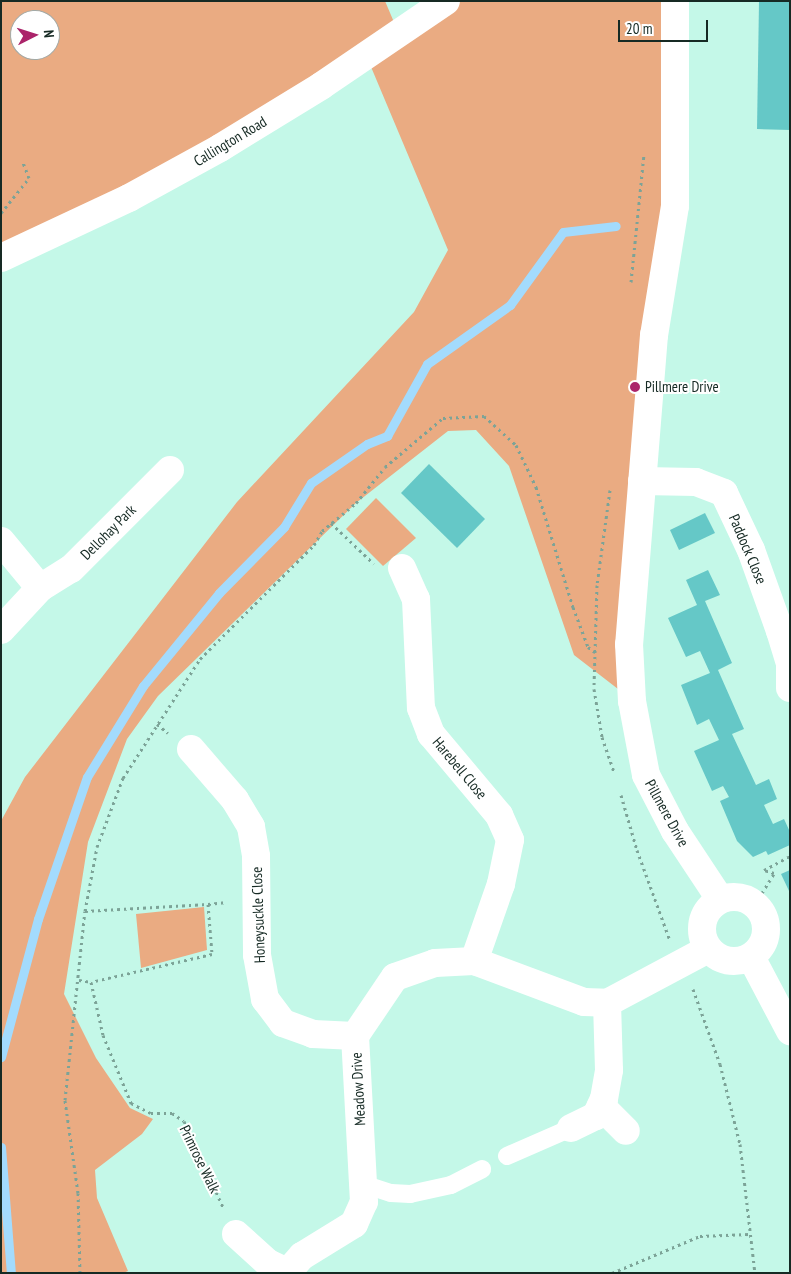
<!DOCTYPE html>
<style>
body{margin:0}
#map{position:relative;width:791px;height:1274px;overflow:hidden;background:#c4f8e8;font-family:"PT Sans Narrow",sans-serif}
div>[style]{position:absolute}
.green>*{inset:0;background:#eaab82}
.stream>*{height:9px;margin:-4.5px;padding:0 4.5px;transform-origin:4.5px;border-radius:4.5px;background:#a3dbfd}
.building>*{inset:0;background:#65c8c7}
.path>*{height:3px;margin-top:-1.5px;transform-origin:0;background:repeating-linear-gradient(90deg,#7ca397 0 2.5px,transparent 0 6.5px)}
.lane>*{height:18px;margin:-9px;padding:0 9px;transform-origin:9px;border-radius:9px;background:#fff}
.street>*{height:28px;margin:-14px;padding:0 14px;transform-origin:14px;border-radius:14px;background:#fff}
.street>.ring{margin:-14px;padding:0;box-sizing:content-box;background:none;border:28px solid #fff;border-radius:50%}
.secondary>*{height:28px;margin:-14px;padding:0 14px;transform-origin:14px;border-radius:14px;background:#fff}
.dots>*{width:14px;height:14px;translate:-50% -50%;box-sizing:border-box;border:2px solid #fff;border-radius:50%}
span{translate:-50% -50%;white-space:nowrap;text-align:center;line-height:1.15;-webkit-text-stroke:4px #fff;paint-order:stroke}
.street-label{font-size:15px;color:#162a24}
.poi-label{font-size:15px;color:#162a24}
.left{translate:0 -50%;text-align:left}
.frame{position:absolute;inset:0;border:2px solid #162a24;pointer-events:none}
.north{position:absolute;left:10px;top:10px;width:50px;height:50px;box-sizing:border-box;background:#fff;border:1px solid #a2aaa7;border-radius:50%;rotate:85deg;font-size:14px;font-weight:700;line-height:20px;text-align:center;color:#162a24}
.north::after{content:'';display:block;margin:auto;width:18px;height:22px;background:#ab246a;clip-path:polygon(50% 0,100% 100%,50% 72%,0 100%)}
.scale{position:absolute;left:618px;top:20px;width:90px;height:22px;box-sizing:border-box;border:2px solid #162a24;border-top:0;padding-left:6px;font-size:15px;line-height:18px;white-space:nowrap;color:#162a24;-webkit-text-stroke:4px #fff;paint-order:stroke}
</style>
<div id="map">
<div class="green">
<i style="clip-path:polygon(evenodd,1px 1px,385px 1px,399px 34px,449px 1px,675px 1px,676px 104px,618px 689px,574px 655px,509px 466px,476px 430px,448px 431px,356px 503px,158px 696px,127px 739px,88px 842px,64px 994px,96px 1058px,130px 1108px,153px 1119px,142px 1134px,95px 1170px,97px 1198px,128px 1271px,123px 1273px,1px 1273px,1px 821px,25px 777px,237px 502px,414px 312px,448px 250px,366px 55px,1px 258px,1px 1px,20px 20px,50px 20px,50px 50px,20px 50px,20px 20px)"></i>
<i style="clip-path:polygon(376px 498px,416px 538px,383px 566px,346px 529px)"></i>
<i style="clip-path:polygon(204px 907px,207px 950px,141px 968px,136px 914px)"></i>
</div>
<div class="stream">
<i style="left:1px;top:1057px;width:143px;rotate:-75deg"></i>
<i style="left:38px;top:919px;width:150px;rotate:-71deg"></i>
<i style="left:87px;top:777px;width:107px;rotate:-58.4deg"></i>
<i style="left:143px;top:686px;width:120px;rotate:-50.7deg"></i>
<i style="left:219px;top:593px;width:93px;rotate:-45.4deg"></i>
<i style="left:284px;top:527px;width:52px;rotate:-58.5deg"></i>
<i style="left:311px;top:483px;width:68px;rotate:-34.9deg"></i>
<i style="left:367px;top:444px;width:22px;rotate:-22deg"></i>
<i style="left:387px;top:436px;width:82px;rotate:-60.9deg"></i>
<i style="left:427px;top:364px;width:102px;rotate:-35.4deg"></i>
<i style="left:510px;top:305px;width:90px;rotate:-54deg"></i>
<i style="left:563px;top:232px;width:53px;rotate:-6.5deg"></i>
<i style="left:1px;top:1147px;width:126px;rotate:85.5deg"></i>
</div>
<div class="building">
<i style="clip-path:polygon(759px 1px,790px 1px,790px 130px,757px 129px)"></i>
<i style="clip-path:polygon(429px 464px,485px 519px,457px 548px,401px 493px)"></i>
<i style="clip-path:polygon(705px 513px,715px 533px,679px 550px,670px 530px)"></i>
<i style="clip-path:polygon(708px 570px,720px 595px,705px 601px,732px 663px,718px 670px,744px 729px,732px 734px,756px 785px,769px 779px,777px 799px,764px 805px,773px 824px,784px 819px,790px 832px,790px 845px,768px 855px,766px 851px,753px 857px,737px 841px,720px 801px,729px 797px,723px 786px,712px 791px,694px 751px,719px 740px,709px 719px,697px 725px,681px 685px,710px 673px,700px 651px,686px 657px,668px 618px,697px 605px,686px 580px)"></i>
<i style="clip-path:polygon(790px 870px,790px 893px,781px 874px)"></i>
</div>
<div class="path">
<i style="left:1px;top:213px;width:45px;rotate:-51.3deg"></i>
<i style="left:29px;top:178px;width:17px;rotate:-111deg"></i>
<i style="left:631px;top:282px;width:129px;rotate:-84.2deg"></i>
<i style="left:610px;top:490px;width:96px;rotate:97.8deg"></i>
<i style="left:597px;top:585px;width:104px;rotate:91.7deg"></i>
<i style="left:594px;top:689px;width:49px;rotate:80.5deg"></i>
<i style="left:602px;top:737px;width:37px;rotate:71deg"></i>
<i style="left:331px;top:523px;width:59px;rotate:43.6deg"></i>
<i style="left:157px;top:724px;width:14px;rotate:39deg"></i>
<i style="left:621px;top:795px;width:57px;rotate:73.8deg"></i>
<i style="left:637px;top:850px;width:94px;rotate:70deg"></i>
<i style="left:764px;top:870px;width:30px;rotate:-28deg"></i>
<i style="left:208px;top:904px;width:19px;rotate:-6deg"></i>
<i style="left:755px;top:904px;width:36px;rotate:-58deg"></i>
<i style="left:774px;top:873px;width:10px;rotate:-163deg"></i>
<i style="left:85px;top:911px;width:123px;rotate:-3.3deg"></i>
<i style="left:208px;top:904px;width:50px;rotate:85.4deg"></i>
<i style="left:212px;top:954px;width:124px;rotate:167deg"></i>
<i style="left:79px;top:980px;width:12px;rotate:9deg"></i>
<i style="left:91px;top:982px;width:54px;rotate:77.2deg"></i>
<i style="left:103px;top:1035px;width:74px;rotate:67.6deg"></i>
<i style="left:131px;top:1103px;width:22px;rotate:27deg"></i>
<i style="left:151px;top:1113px;width:21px"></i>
<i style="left:172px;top:1113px;width:14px;rotate:34deg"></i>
<i style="left:184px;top:1121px;width:97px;rotate:65.6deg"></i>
<i style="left:693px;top:989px;width:80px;rotate:70.2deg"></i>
<i style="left:720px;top:1064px;width:82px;rotate:76deg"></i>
<i style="left:740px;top:1144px;width:130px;rotate:83.4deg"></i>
<i style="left:80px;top:1273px;width:80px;rotate:-91.4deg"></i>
<i style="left:78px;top:1193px;width:94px;rotate:-98deg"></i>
<i style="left:65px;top:1100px;width:190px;rotate:-84deg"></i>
<i style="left:85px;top:911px;width:65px;rotate:-79.4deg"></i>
<i style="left:97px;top:847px;width:74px;rotate:-69.4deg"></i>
<i style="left:123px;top:778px;width:142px;rotate:-57.1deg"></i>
<i style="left:200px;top:659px;width:161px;rotate:-45deg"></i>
<i style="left:314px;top:545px;width:16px;rotate:-60deg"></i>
<i style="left:322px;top:531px;width:44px;rotate:-39.5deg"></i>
<i style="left:356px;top:503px;width:46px;rotate:-51.1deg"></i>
<i style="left:385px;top:467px;width:76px;rotate:-40.2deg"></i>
<i style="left:443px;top:418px;width:41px;rotate:-2.8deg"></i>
<i style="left:484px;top:416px;width:43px;rotate:42.2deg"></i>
<i style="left:516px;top:445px;width:47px;rotate:64.5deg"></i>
<i style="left:536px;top:487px;width:126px;rotate:72.9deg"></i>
<i style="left:573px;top:607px;width:43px;rotate:69.4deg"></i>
<i style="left:588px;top:647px;width:9px;rotate:36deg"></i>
<i style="left:612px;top:1273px;width:95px;rotate:-22.8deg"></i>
<i style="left:700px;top:1236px;width:49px;rotate:-2.3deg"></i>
</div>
<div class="lane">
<i style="left:507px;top:1156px;width:70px;rotate:-23.6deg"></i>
<i style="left:363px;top:1184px;width:29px;rotate:18deg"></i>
<i style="left:391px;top:1193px;width:19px;rotate:3deg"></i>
<i style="left:410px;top:1194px;width:42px;rotate:-12.4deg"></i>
<i style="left:451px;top:1185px;width:35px;rotate:-27deg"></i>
</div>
<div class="street">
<i style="left:675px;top:1px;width:205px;rotate:90deg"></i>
<i style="left:675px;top:206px;width:131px;rotate:99.2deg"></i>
<i style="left:654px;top:335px;width:310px;rotate:94.6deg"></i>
<i style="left:629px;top:644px;width:57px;rotate:87deg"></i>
<i style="left:632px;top:701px;width:75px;rotate:79.3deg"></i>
<i style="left:646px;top:775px;width:63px;rotate:62.6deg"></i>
<i style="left:675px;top:831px;width:82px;rotate:56.5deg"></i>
<i style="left:642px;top:481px;width:54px;rotate:1.1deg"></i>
<i style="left:696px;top:482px;width:30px;rotate:21deg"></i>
<i style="left:724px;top:493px;width:63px;rotate:64.7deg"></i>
<i style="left:751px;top:550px;width:86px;rotate:70.3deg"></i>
<i style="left:780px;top:631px;width:34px;rotate:73deg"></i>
<i style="left:790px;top:664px;width:24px;rotate:90deg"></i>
<i style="left:1px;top:541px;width:61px;rotate:50.3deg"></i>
<i style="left:402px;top:568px;width:34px;rotate:66deg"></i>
<i style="left:416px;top:599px;width:109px;rotate:87.4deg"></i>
<i style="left:421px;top:708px;width:28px;rotate:69deg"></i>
<i style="left:431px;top:734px;width:106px;rotate:50deg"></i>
<i style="left:499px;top:815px;width:27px;rotate:66deg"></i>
<i style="left:510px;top:840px;width:45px;rotate:101.6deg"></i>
<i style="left:501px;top:884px;width:82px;rotate:109.3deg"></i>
<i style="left:1px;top:630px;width:57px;rotate:-47.1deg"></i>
<i style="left:40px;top:588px;width:36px;rotate:-32deg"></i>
<i style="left:71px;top:569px;width:140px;rotate:-45deg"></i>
<i style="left:191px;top:749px;width:67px;rotate:49.2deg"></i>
<i style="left:235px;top:800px;width:31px;rotate:59deg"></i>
<i style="left:251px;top:827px;width:29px;rotate:80deg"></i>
<i style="left:256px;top:856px;width:99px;rotate:89.4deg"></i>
<i style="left:257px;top:955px;width:45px;rotate:79.7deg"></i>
<i style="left:265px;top:999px;width:30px;rotate:53deg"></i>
<i style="left:283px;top:1023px;width:32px;rotate:20deg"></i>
<i style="left:313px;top:1034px;width:42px;rotate:2.7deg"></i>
<i class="ring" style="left:702px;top:897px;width:36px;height:36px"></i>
<i style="left:751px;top:957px;width:84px;rotate:62.2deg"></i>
<i style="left:601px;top:1106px;width:35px;rotate:45deg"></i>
<i style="left:571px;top:1128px;width:28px;rotate:-26deg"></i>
<i style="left:596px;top:1116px;width:19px;rotate:-65deg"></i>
<i style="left:604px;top:1099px;width:29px;rotate:-80deg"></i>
<i style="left:609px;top:1070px;width:67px;rotate:-91.7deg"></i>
<i style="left:236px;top:1234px;width:43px;rotate:42.2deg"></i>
<i style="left:268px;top:1263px;width:21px;rotate:25deg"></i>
<i style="left:287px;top:1273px;width:23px;rotate:-49deg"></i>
<i style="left:302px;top:1256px;width:61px;rotate:-31.6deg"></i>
<i style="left:354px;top:1224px;width:24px;rotate:-66deg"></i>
<i style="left:364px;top:1202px;width:166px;rotate:-93.1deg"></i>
<i style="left:355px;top:1036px;width:71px;rotate:-55.9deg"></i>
<i style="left:395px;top:977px;width:42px;rotate:-19.3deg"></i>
<i style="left:435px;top:963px;width:39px;rotate:-3deg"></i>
<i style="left:474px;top:961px;width:117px;rotate:20.4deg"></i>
<i style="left:584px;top:1002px;width:23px;rotate:2deg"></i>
<i style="left:607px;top:1003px;width:115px;rotate:-28.1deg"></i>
</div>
<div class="secondary">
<i style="left:1px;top:258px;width:141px;rotate:-25.1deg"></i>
<i style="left:129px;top:198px;width:104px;rotate:-28.8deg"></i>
<i style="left:220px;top:148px;width:119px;rotate:-31.5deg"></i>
<i style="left:321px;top:86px;width:151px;rotate:-34.2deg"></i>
</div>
<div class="dots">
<i style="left:635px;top:387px;background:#ab246a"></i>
</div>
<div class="street-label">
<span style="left:230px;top:141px;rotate:-31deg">Callington Road</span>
<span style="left:108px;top:532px;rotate:-45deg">Dellohay Park</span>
<span style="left:748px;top:549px;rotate:67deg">Paddock Close</span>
<span style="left:460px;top:768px;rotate:50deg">Harebell Close</span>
<span style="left:667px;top:813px;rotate:61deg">Pillmere Drive</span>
<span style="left:258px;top:915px;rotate:-92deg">Honeysuckle Close</span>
<span style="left:358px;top:1089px;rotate:-93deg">Meadow Drive</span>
<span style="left:200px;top:1159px;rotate:64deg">Primrose Walk</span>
</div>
<div class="poi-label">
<span class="left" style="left:645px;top:387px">Pillmere Drive</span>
</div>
<div class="frame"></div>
<div class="north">N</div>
<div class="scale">20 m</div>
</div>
